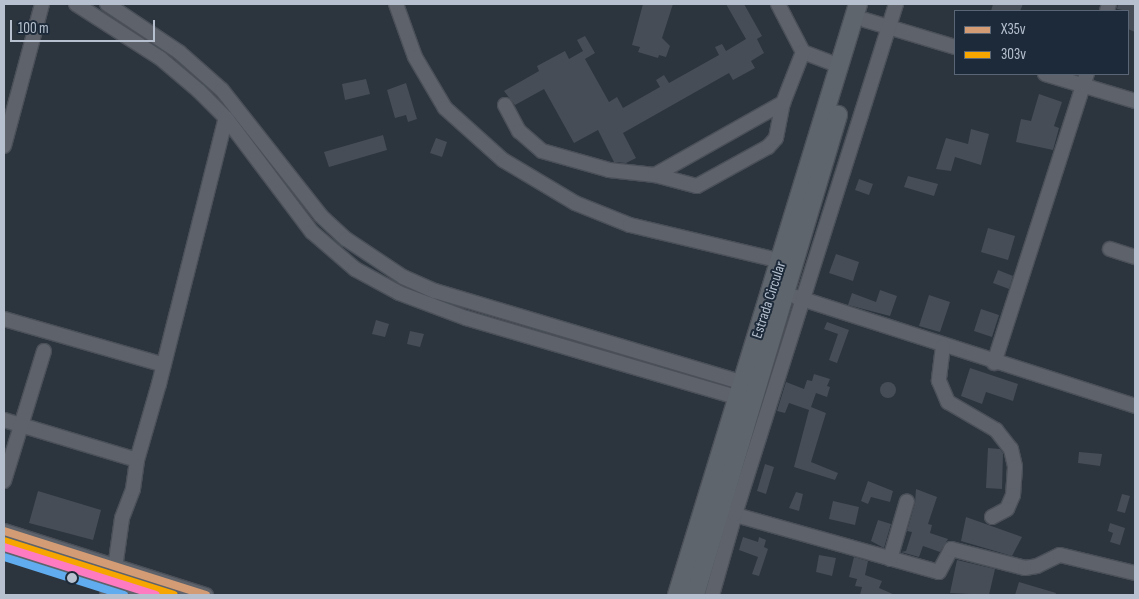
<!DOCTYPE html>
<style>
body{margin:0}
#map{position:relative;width:1139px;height:599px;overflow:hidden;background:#2c343e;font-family:"Sofia Sans Condensed",sans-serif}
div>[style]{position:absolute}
.building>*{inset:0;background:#474d56}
.round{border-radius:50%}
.roads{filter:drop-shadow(1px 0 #4b5058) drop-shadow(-1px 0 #4b5058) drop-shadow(0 1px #4b5058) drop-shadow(0 -1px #4b5058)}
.minor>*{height:14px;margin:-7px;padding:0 7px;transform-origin:7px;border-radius:7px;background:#5d626b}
.major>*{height:18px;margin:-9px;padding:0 9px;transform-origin:9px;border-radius:9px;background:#5f656d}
.bus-1>*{height:8px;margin:-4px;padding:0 4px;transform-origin:4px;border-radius:4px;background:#d39c74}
.bus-2>*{height:8px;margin:-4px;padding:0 4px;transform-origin:4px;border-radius:4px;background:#f7a600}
.bus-3>*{height:8px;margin:-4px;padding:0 4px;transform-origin:4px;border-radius:4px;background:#fe7ac1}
.bus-4>*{height:8px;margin:-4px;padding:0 4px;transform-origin:4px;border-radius:4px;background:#60acee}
.dots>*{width:14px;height:14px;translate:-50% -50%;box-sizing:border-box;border:2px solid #1d2a3a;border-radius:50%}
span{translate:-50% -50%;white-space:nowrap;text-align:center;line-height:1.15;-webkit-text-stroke:4px #1d2a3a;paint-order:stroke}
.street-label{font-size:15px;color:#b6c0ce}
.frame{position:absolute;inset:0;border:5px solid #b6c0ce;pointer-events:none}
.legend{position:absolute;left:954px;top:10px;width:175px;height:65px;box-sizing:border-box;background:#1d2a3a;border:1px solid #5a6675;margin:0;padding:6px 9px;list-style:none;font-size:15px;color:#b6c0ce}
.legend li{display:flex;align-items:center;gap:10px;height:25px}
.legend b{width:25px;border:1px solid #5a6675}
.scale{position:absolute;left:10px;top:20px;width:145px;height:22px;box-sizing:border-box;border:2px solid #b6c0ce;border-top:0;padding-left:6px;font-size:15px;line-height:18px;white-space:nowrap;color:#b6c0ce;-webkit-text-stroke:4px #1d2a3a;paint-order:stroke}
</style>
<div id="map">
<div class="building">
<i style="clip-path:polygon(643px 4px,673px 4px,662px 38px,670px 46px,666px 57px,659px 55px,658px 58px,638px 52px,640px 47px,632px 45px)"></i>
<i style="clip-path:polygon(726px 4px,744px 4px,762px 36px,757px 39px,764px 53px,751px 61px,755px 68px,733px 80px,729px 73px,623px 133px,636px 158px,626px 163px,614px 162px,598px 130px,574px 143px,544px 89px,515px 105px,504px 91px,539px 71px,537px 66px,565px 51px,569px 59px,583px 51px,577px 40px,585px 36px,595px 53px,585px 59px,609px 102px,617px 97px,623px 108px,660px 87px,656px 80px,664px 75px,669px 83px,719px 55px,715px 47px,722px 44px,726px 51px,746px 39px)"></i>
<i style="clip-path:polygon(993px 4px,1023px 4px,1020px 11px,991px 11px)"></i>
<i style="clip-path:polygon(1118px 4px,1135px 4px,1135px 32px,1128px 29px,1128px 11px,1117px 9px)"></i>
<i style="clip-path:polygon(366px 79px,370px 94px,345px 100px,342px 84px)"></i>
<i style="clip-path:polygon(406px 83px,417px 119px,408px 122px,406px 115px,395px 118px,387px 90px)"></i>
<i style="clip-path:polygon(1039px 94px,1062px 102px,1054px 126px,1059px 128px,1053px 150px,1016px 142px,1021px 119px,1031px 121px)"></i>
<i style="clip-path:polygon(971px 129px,989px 134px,981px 165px,955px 157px,951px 171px,936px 169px,946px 138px,968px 144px)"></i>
<i style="clip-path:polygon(383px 135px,387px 150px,329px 167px,324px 152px)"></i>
<i style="clip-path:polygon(436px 138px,447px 142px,442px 157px,430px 153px)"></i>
<i style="clip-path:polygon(908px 176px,938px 184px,934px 196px,904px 187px)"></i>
<i style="clip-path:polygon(859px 179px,873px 184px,869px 195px,855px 190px)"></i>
<i style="clip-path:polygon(988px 228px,1015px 236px,1008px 260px,981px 252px)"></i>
<i style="clip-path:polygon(836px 254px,859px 262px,853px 281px,829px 273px)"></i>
<i style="clip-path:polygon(998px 270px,1013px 276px,1009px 289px,993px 283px)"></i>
<i style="clip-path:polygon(880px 290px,897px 296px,890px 316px,848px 305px,852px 293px,876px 302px)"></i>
<i style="clip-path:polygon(929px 295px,950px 302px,940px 332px,919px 326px)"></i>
<i style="clip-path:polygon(981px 309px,999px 315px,992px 337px,974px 331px)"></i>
<i style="clip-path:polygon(376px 320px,389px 324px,385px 337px,372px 334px)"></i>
<i style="clip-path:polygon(827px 322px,849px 330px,837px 363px,829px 360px,838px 334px,824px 329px)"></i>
<i style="clip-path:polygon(410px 331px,424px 334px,420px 347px,407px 344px)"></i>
<i style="clip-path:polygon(970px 368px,1018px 384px,1013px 401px,986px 392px,982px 404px,961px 396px)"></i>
<i style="clip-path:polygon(814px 374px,830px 379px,827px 386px,830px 387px,827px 397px,816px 393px,811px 407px,826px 413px,811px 462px,838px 473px,835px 480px,794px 467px,809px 410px,789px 403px,785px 413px,777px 411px,786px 382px,804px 389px,807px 380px,812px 381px)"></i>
<i class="round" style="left:880px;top:382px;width:16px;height:16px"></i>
<i style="clip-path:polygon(988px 448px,1000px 449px,1003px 453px,1002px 489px,986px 488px)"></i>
<i style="clip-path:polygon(1079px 452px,1102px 454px,1100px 466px,1078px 463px)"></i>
<i style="clip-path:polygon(765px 464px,774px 467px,766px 494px,757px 491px)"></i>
<i style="clip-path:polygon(868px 481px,893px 491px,890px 502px,871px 497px,868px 504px,861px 501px)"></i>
<i style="clip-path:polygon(916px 489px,937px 497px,928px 524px,932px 525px,930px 533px,948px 539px,940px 552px,923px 546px,919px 557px,901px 552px,906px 551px,912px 532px,907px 531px,915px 503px)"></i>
<i style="clip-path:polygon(38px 491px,101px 510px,93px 540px,29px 523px)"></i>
<i style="clip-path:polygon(796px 492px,803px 494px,799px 511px,789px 508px)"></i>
<i style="clip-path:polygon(1122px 494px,1130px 496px,1125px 513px,1117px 511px)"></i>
<i style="clip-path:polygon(833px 501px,859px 507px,855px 525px,829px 519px)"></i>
<i style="clip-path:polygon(966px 517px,1022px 537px,1012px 556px,961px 541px)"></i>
<i style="clip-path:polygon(878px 520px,891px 524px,884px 548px,871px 541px)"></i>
<i style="clip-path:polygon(1110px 523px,1125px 528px,1120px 545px,1110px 542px,1113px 533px,1108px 531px)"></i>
<i style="clip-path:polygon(743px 537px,758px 542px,759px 537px,766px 540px,764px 547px,768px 549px,759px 576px,752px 574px,758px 557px,739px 550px)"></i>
<i style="clip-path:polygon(819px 555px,836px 558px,832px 576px,816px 572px)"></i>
<i style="clip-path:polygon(854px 557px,868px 561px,865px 575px,882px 581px,879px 588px,895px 595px,860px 595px,862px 587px,855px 586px,857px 579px,849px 577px)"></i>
<i style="clip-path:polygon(957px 560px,995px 569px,989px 595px,950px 593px)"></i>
<i style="clip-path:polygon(1019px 582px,1056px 593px,1055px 595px,1015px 595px)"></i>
</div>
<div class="roads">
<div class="minor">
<i style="left:76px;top:4px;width:100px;rotate:32.7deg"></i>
<i style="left:160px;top:58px;width:51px;rotate:40.2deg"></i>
<i style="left:199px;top:91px;width:38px;rotate:45deg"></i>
<i style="left:226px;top:118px;width:143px;rotate:53deg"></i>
<i style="left:312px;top:232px;width:57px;rotate:40.7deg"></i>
<i style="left:355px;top:269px;width:50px;rotate:28.6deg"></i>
<i style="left:399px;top:293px;width:72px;rotate:20.5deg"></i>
<i style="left:466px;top:318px;width:293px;rotate:16.3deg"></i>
<i style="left:107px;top:4px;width:87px;rotate:33.7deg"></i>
<i style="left:179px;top:52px;width:57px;rotate:41.5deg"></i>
<i style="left:222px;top:90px;width:160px;rotate:51.8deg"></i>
<i style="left:321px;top:216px;width:34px;rotate:43deg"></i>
<i style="left:346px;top:239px;width:69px;rotate:33.7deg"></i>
<i style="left:403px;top:277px;width:35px;rotate:24deg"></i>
<i style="left:435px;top:291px;width:330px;rotate:16.6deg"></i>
<i style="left:396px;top:4px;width:56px;rotate:70.3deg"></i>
<i style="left:415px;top:57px;width:59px;rotate:59.5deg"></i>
<i style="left:445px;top:108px;width:78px;rotate:41.9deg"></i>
<i style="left:503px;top:160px;width:84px;rotate:30.8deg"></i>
<i style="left:575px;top:203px;width:59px;rotate:21.8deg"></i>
<i style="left:630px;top:225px;width:155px;rotate:13.4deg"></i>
<i style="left:778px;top:4px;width:54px;rotate:62.5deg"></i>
<i style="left:803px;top:52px;width:40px;rotate:21deg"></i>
<i style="left:1107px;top:11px;width:7px;rotate:-74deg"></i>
<i style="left:865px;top:20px;width:94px;rotate:16.7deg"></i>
<i style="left:1045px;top:74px;width:94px;rotate:16.7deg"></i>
<i style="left:505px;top:105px;width:30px;rotate:62deg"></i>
<i style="left:519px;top:131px;width:30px;rotate:41deg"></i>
<i style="left:542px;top:151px;width:70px;rotate:15.8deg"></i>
<i style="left:609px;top:170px;width:46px;rotate:6.2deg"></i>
<i style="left:655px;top:175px;width:43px;rotate:14.7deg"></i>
<i style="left:697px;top:186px;width:81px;rotate:-28.8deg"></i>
<i style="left:768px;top:147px;width:12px;rotate:-48deg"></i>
<i style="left:776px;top:138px;width:36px;rotate:-79deg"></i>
<i style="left:783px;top:103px;width:55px;rotate:-68.6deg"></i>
<i style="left:4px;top:146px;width:147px;rotate:-75deg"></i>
<i style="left:655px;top:175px;width:147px;rotate:-29.4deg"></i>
<i style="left:1110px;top:249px;width:26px;rotate:18deg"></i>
<i style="left:796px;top:297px;width:356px;rotate:17.8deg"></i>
<i style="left:4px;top:319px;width:166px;rotate:16deg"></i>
<i style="left:943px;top:346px;width:35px;rotate:97deg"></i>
<i style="left:939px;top:381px;width:23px;rotate:67deg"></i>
<i style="left:948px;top:402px;width:56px;rotate:30.3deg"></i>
<i style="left:996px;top:430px;width:24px;rotate:52deg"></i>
<i style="left:1011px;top:449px;width:18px;rotate:77deg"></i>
<i style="left:1015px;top:467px;width:28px;rotate:94deg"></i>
<i style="left:1013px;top:495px;width:15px;rotate:113deg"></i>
<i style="left:1007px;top:509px;width:17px;rotate:152deg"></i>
<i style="left:994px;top:363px;width:304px;rotate:-72.2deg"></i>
<i style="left:4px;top:420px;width:139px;rotate:16.7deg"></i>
<i style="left:4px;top:481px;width:136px;rotate:-72.9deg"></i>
<i style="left:725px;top:512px;width:222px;rotate:15.7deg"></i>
<i style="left:939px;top:572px;width:26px;rotate:-62deg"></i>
<i style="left:951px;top:549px;width:76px;rotate:14.4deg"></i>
<i style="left:1025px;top:568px;width:12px;rotate:-9deg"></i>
<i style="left:1037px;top:566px;width:25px;rotate:-26deg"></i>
<i style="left:1060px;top:555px;width:77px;rotate:13.5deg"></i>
<i style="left:4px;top:531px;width:212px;rotate:17.6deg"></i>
<i style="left:4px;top:547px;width:159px;rotate:17.5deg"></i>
<i style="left:890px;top:559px;width:60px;rotate:-73.7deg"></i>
<i style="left:107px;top:595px;width:28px;rotate:-73deg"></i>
<i style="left:115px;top:568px;width:50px;rotate:-82deg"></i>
<i style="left:122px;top:518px;width:31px;rotate:-69deg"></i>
<i style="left:133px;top:489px;width:29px;rotate:-82deg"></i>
<i style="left:137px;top:460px;width:79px;rotate:-73.9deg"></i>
<i style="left:159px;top:384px;width:274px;rotate:-75.9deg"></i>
<i style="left:712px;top:595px;width:84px;rotate:-74.1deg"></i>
<i style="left:735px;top:514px;width:535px;rotate:-72.48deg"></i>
</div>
<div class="major">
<i style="left:677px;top:595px;width:618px;rotate:-72.97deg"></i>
<i style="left:695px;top:595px;width:501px;rotate:-73.41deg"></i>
</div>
</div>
<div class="bus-1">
<i style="left:4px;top:531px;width:212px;rotate:17.6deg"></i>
</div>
<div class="bus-2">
<i style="left:4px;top:541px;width:178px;rotate:17.6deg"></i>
</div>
<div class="bus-3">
<i style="left:4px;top:547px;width:159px;rotate:17.5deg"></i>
</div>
<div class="bus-4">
<i style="left:4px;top:557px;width:126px;rotate:17.6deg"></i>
</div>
<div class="dots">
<i style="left:72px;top:578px;background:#b6c0ce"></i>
</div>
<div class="street-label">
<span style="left:769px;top:300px;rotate:-72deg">Estrada Circular</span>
</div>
<div class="frame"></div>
<ul class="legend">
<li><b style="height:6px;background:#d39c74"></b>X35v</li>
<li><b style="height:6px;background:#f7a600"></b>303v</li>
</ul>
<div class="scale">100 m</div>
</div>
